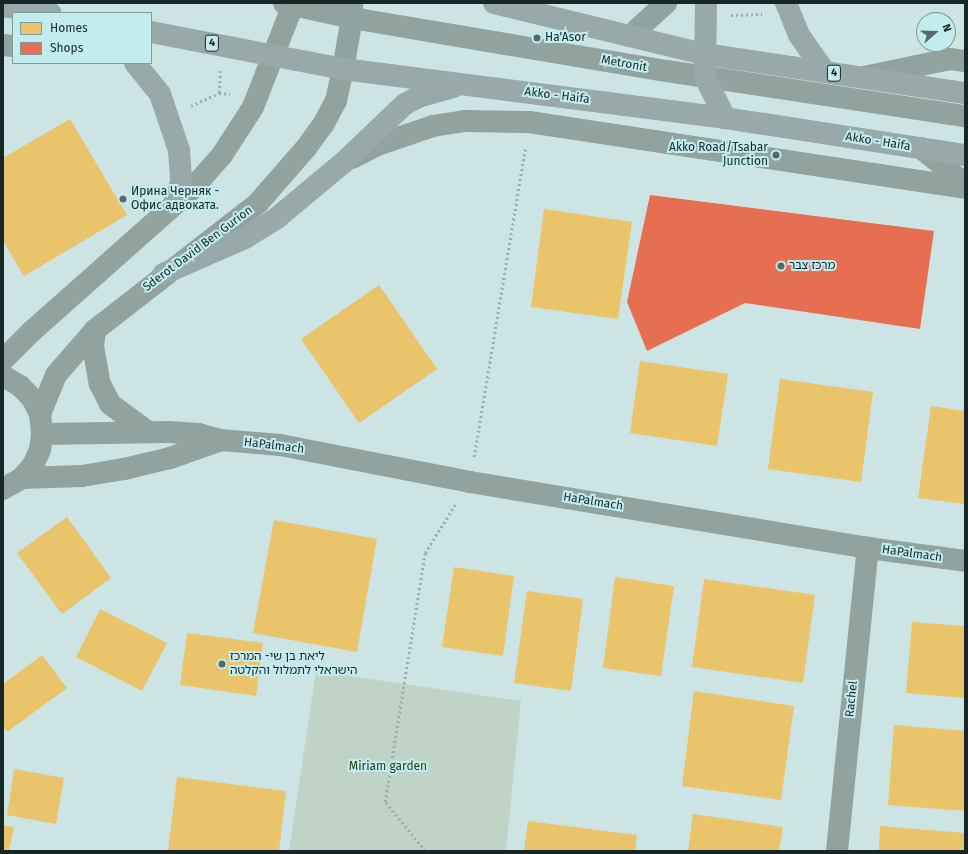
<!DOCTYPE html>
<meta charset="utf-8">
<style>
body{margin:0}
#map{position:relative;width:968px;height:854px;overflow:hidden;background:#cde4e5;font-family:"Fira Sans","Noto Sans Hebrew",sans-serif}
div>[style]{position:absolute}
.green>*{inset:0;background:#bfd3c7}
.homes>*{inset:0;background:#e9c46a}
.shops>*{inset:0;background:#e76f51}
.path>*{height:2.5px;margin-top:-1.25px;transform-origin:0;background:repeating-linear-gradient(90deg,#9bacaa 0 2px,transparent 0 5px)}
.minor>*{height:22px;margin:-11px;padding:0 11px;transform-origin:11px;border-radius:11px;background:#91a39e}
.major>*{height:22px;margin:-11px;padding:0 11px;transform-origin:11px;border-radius:11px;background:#8fa3a1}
.highway>*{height:22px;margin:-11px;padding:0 11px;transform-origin:11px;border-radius:11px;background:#97aaa9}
.dots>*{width:11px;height:11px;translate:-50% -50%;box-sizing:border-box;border:2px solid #c3ecef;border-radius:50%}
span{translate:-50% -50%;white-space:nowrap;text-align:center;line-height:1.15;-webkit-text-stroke:4px #c3ecef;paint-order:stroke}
.shield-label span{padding:1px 3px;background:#c3ecef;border:1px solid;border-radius:3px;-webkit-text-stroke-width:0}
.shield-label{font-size:11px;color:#172728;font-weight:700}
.poi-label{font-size:12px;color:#172728}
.left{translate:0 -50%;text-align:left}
.right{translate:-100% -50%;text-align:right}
.street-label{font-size:12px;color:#172728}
.park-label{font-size:12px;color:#214317}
.frame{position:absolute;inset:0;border:4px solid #172728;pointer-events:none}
.legend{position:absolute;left:12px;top:12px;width:140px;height:52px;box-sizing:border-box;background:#c3ecef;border:1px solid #7e9d9f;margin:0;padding:5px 7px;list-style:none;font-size:12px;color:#172728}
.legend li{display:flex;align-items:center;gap:8px;height:20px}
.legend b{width:20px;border:1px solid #7e9d9f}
.north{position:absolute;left:916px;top:12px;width:40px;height:40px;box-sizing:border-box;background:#c3ecef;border:1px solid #7e9d9f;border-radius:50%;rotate:70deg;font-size:11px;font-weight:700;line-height:16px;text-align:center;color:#172728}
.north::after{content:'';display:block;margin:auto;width:14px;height:18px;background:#57696a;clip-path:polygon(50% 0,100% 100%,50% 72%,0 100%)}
</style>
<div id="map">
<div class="green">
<i style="clip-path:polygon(316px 671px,521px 701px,506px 851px,289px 851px)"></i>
</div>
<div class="homes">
<i style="clip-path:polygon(70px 119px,127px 215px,24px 276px,3px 241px,3px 158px)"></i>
<i style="clip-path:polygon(544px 209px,632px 222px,618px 319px,531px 307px)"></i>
<i style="clip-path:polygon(379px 285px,437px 369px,359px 423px,301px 339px)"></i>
<i style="clip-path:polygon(640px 361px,728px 374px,717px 446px,630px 433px)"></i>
<i style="clip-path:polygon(780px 379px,873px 392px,861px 482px,768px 469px)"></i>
<i style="clip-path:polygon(931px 406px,965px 411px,965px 504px,918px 498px)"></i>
<i style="clip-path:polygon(67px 517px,111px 578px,62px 614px,17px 553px)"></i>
<i style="clip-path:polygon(274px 520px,377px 539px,357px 652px,253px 633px)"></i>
<i style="clip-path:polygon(454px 567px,514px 576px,503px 656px,442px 647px)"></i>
<i style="clip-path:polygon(615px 577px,674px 586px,661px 676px,603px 668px)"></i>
<i style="clip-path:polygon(704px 579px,815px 595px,803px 683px,692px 667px)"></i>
<i style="clip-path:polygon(527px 591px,583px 599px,571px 691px,514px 683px)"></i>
<i style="clip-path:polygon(100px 609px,167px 643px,142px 691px,76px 657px)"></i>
<i style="clip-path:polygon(912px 622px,965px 626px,965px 698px,906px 693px)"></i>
<i style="clip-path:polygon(187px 633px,263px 643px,256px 696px,180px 685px)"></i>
<i style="clip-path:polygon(42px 655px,67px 688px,7px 732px,3px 726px,3px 684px)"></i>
<i style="clip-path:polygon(694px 691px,794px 706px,781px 800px,682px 786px)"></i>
<i style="clip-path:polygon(894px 725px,965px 731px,965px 811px,888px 805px)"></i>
<i style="clip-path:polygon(14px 769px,64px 778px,56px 824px,7px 815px)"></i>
<i style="clip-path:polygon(177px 777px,286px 791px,279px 851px,168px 851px)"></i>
<i style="clip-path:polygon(693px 814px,783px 827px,779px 851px,688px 851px)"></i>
<i style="clip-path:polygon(528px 821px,637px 835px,635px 851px,524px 851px)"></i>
<i style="clip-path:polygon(3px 825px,14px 827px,9px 851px,3px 851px)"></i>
<i style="clip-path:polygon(880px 826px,965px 833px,965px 851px,879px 851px)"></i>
</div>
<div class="shops">
<i style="clip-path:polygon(650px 195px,934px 231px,920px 329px,745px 303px,647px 351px,627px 302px)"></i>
</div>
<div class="path">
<i style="left:731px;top:15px;width:31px;rotate:-2deg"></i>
<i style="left:219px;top:93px;width:11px;rotate:5deg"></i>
<i style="left:191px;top:106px;width:31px;rotate:-25deg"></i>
<i style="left:219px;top:93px;width:22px;rotate:-87deg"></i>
<i style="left:474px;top:457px;width:313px;rotate:-80.6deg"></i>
<i style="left:425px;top:851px;width:63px;rotate:-129.2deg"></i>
<i style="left:385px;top:802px;width:252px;rotate:-80.9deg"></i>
<i style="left:425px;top:553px;width:57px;rotate:-58deg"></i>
</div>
<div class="minor">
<i style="left:284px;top:3px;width:70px;rotate:12.4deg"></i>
<i style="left:352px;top:18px;width:319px;rotate:9.6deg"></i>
<i style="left:667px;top:71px;width:301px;rotate:8.6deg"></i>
<i style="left:3px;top:45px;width:10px;rotate:6deg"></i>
<i style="left:864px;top:77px;width:88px;rotate:-11.8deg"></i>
<i style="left:950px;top:59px;width:15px;rotate:8deg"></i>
<i style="left:921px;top:148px;width:57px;rotate:39.3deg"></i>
<i style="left:352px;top:158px;width:28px;rotate:-27deg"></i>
<i style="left:377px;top:145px;width:59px;rotate:-18.7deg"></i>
<i style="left:433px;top:126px;width:32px;rotate:-9deg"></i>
<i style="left:465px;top:121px;width:64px;rotate:0.9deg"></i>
<i style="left:529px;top:122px;width:441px;rotate:8.6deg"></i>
<i style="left:95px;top:330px;width:16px;rotate:97deg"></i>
<i style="left:93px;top:346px;width:39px;rotate:80deg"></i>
<i style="left:100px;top:384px;width:22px;rotate:63deg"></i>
<i style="left:110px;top:404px;width:46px;rotate:36.1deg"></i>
<i style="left:3px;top:360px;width:40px;rotate:-45deg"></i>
<i style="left:31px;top:332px;width:217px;rotate:-41.6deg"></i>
<i style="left:193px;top:188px;width:44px;rotate:-48.7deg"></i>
<i style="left:222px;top:155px;width:57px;rotate:-57.1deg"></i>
<i style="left:253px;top:107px;width:110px;rotate:-68.6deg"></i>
<i style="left:293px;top:5px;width:4px;rotate:-34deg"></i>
<i style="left:3px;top:376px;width:20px;rotate:30deg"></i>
<i style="left:20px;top:386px;width:17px;rotate:45deg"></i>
<i style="left:32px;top:398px;width:18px;rotate:63deg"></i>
<i style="left:40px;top:414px;width:20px;rotate:84deg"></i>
<i style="left:42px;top:434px;width:16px;rotate:97deg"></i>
<i style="left:40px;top:450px;width:17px;rotate:115deg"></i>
<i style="left:33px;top:465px;width:17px;rotate:130deg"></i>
<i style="left:22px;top:478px;width:22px;rotate:150deg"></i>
<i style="left:40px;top:414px;width:42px;rotate:-67.7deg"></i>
<i style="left:56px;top:375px;width:60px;rotate:-49.1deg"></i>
<i style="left:95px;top:330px;width:207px;rotate:-37.9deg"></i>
<i style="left:258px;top:203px;width:73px;rotate:-48.9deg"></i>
<i style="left:306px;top:148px;width:29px;rotate:-54deg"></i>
<i style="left:323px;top:125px;width:27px;rotate:-62deg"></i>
<i style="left:336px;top:101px;width:33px;rotate:-78deg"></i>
<i style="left:42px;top:434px;width:127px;rotate:-0.9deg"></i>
<i style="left:169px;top:432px;width:29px;rotate:4deg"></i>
<i style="left:198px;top:434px;width:24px;rotate:15deg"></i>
<i style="left:221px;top:440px;width:59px;rotate:4.8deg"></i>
<i style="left:280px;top:445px;width:194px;rotate:11deg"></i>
<i style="left:470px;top:482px;width:403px;rotate:9.4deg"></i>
<i style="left:868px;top:548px;width:98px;rotate:7.6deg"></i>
<i style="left:22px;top:478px;width:60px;rotate:-1.9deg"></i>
<i style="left:82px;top:476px;width:43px;rotate:-9.5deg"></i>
<i style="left:124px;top:469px;width:47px;rotate:-13.4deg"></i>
<i style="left:170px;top:458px;width:54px;rotate:-19.4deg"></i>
<i style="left:837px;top:851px;width:305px;rotate:-84.2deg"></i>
</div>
<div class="major">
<i style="left:630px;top:36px;width:49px;rotate:-42.5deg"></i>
<i style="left:343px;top:69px;width:52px;rotate:-80deg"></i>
<i style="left:352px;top:18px;width:15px;rotate:-90deg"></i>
</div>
<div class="highway">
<i style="left:494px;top:3px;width:216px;rotate:13.7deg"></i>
<i style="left:704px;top:54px;width:264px;rotate:8.5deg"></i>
<i style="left:706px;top:3px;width:74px;rotate:90.8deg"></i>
<i style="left:705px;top:77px;width:46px;rotate:64deg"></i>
<i style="left:786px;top:3px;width:35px;rotate:68deg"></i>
<i style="left:799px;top:35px;width:45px;rotate:54.9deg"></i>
<i style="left:3px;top:6px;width:48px;rotate:8.5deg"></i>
<i style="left:151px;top:32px;width:196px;rotate:10.9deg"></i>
<i style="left:343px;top:69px;width:385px;rotate:7.3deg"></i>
<i style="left:725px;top:118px;width:243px;rotate:8.8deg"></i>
<i style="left:135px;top:63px;width:40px;rotate:51deg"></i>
<i style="left:160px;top:94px;width:59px;rotate:71.3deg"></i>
<i style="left:179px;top:150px;width:32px;rotate:86deg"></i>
<i style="left:181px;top:182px;width:24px;rotate:107deg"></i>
<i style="left:163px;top:274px;width:90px;rotate:-23.7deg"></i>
<i style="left:245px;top:238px;width:39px;rotate:-32deg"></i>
<i style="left:278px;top:217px;width:86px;rotate:-39.8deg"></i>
<i style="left:344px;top:162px;width:84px;rotate:-43.6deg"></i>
<i style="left:405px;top:104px;width:15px;rotate:-28deg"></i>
<i style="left:418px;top:97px;width:37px;rotate:-16deg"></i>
</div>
<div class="dots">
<i style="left:537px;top:38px;background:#57696a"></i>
<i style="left:776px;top:155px;background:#57696a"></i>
<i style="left:123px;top:199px;background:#57696a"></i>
<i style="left:781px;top:266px;background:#57696a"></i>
<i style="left:222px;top:664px;background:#57696a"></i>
</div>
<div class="shield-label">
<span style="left:212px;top:43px">4</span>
<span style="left:834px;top:73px">4</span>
</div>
<div class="poi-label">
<span class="left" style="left:545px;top:38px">Ha'Asor</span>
<span class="right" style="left:768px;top:155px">Akko Road/Tsabar<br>Junction</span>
<span class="left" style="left:131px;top:199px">Ирина Черняк -<br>Офис адвоката.</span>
<span class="left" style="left:789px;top:266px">מרכז צבר</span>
<span class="left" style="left:230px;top:664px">ליאת בן שי- המרכז<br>הישראלי לתמלול והקלטה</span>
</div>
<div class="street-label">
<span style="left:624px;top:64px;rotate:10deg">Metronit</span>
<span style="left:557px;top:96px;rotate:7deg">Akko - Haifa</span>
<span style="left:878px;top:142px;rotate:9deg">Akko - Haifa</span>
<span style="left:198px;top:249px;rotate:-37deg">Sderot David Ben Gurion</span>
<span style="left:274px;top:446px;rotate:7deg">HaPalmach</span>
<span style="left:593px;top:502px;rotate:9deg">HaPalmach</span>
<span style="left:912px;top:554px;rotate:8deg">HaPalmach</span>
<span style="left:852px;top:699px;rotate:-84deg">Rachel</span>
</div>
<div class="park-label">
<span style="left:388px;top:767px">Miriam garden</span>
</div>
<div class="frame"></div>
<ul class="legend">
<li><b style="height:11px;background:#e9c46a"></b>Homes</li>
<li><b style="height:11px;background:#e76f51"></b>Shops</li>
</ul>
<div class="north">N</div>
</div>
